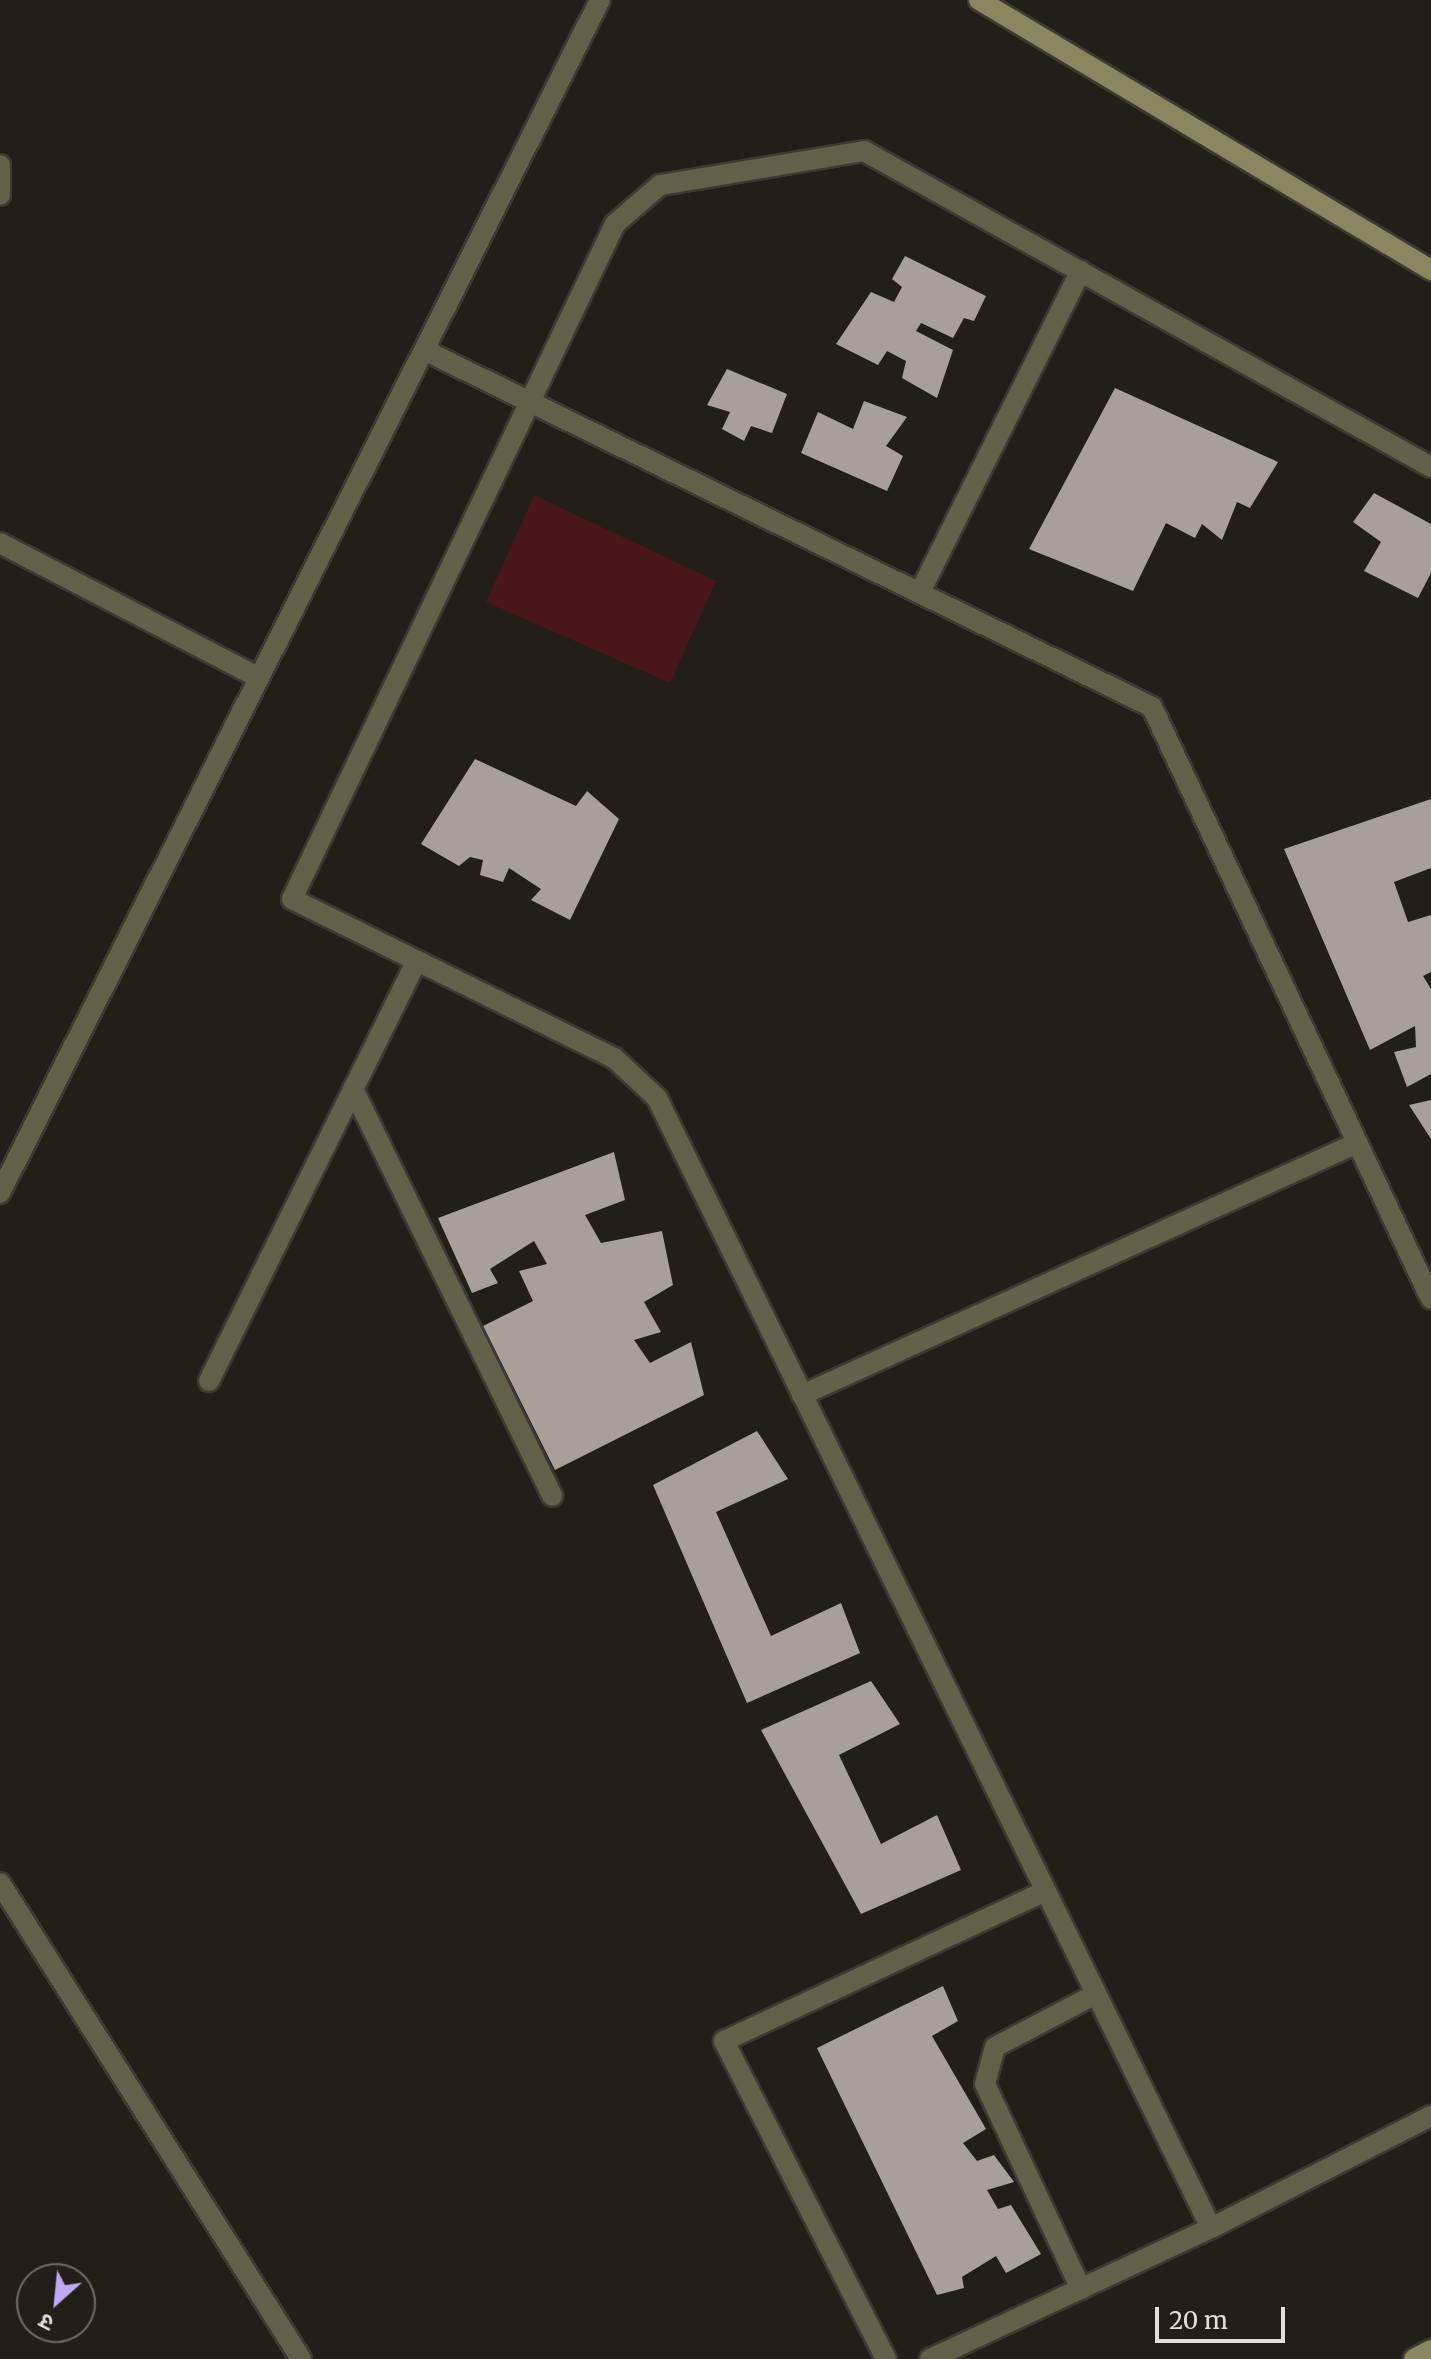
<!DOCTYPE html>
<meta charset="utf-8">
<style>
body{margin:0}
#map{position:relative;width:1431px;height:2359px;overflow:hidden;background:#221e18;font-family:Merriweather,"Noto Sans Devanagari",serif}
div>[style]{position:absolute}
.green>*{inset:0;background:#491719}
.building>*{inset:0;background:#a89f9b}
.roads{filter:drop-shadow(2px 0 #3d3933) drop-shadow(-2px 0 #3d3933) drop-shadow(0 2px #3d3933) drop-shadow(0 -2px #3d3933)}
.lane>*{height:20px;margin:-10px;padding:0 10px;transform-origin:10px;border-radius:10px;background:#636049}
.street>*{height:20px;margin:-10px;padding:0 10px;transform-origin:10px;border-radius:10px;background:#636049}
.secondary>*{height:20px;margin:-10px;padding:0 10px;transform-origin:10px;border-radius:10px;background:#8a865f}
span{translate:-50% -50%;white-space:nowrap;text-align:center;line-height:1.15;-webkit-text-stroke:8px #221e18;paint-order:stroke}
.north{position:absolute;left:16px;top:2263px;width:80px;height:80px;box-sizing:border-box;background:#221e18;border:2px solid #6f6b66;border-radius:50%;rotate:207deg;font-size:22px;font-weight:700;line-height:32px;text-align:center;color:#e2dfdb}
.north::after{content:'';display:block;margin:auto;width:28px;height:36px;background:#c1a8f3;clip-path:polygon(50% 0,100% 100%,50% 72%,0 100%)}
.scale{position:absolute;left:1155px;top:2307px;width:130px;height:36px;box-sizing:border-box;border:4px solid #e2dfdb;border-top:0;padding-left:10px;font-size:24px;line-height:28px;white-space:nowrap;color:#e2dfdb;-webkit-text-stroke:6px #221e18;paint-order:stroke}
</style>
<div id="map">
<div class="green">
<i style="clip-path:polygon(534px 495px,716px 581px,670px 683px,486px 602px)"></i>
</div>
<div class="building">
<i style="clip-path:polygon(905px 256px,986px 296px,974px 321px,964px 318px,953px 338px,921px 323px,916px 331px,953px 350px,937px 398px,902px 378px,906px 361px,887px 351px,878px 365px,836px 344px,871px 292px,894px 302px,902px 287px,892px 279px)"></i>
<i style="clip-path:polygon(727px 369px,787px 394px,772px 433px,751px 426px,744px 441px,722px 429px,730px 412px,707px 405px)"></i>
<i style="clip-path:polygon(1115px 388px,1278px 462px,1250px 508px,1237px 502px,1222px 540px,1202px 524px,1195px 538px,1166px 523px,1133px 591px,1029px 549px)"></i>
<i style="clip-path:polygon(864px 401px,907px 417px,886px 446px,903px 456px,887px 491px,801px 453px,818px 412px,853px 429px)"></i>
<i style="clip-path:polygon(1374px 493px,1431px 524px,1431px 573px,1418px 598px,1364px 571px,1381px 542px,1353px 522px)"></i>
<i style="clip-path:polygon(475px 759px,576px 806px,587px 791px,619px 819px,570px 920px,531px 900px,541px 889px,509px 868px,503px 882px,480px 875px,483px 860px,470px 857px,459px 866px,421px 844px)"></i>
<i style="clip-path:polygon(1431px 799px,1431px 868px,1394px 882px,1408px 922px,1431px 915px,1431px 972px,1423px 976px,1431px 989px,1431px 1074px,1407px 1087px,1394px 1052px,1416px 1047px,1415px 1026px,1370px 1050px,1284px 849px)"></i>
<i style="clip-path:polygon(1431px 1100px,1431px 1139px,1409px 1105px)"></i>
<i style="clip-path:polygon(614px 1152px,625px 1200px,585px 1215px,601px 1243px,662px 1231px,673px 1285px,644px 1302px,661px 1332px,634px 1340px,650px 1363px,691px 1342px,704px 1395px,555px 1470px,483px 1326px,533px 1301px,519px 1271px,547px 1264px,534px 1241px,490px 1269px,498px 1283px,472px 1293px,438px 1218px)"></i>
<i style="clip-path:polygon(757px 1431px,788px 1479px,716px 1512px,771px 1636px,841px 1603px,860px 1653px,747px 1703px,653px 1485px)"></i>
<i style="clip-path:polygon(871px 1681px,900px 1724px,839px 1755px,881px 1844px,937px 1815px,961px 1870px,861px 1914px,761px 1730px)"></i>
<i style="clip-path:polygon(943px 1986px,958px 2021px,932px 2036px,986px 2129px,963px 2143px,977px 2161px,994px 2155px,1014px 2182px,987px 2190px,998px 2209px,1011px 2205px,1041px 2254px,1006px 2273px,996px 2256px,962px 2277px,964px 2288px,937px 2295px,817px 2048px)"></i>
</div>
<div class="roads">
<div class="lane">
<i style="left:1081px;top:2289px;width:226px;rotate:-115.1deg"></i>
<i style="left:985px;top:2084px;width:38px;rotate:-75deg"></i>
<i style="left:995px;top:2047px;width:114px;rotate:-27.7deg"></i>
<i style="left:886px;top:2359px;width:357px;rotate:-117deg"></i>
<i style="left:724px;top:2041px;width:355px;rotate:-25deg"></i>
<i style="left:930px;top:2359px;width:310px;rotate:-25deg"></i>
</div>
<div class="street">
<i style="left:0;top:165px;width:30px;rotate:90deg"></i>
<i style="left:424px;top:350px;width:811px;rotate:26.12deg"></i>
<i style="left:1152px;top:707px;width:654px;rotate:64.77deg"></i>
<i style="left:1431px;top:467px;width:649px;rotate:-150.87deg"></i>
<i style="left:864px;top:151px;width:207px;rotate:170.5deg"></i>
<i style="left:660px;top:185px;width:60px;rotate:139.1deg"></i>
<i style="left:615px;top:224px;width:748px;rotate:115.57deg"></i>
<i style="left:292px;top:899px;width:359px;rotate:26.3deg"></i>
<i style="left:614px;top:1058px;width:59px;rotate:42.9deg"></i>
<i style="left:657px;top:1098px;width:1258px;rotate:63.88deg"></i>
<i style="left:1211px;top:2228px;width:247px;rotate:-27deg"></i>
<i style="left:0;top:543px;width:292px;rotate:27.5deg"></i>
<i style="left:920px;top:592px;width:359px;rotate:-63.4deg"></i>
<i style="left:353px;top:1089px;width:453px;rotate:63.9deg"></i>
<i style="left:0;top:1193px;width:1335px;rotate:-63.3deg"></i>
<i style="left:209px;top:1381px;width:469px;rotate:-63.7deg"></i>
<i style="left:802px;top:1395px;width:610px;rotate:-24.42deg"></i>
<i style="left:0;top:1883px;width:563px;rotate:57.69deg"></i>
</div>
<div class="secondary">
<i style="left:979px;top:0;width:527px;rotate:30.85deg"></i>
<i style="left:1414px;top:2359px;width:19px;rotate:-28deg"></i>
</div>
</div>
<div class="north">उ</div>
<div class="scale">20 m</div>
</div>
